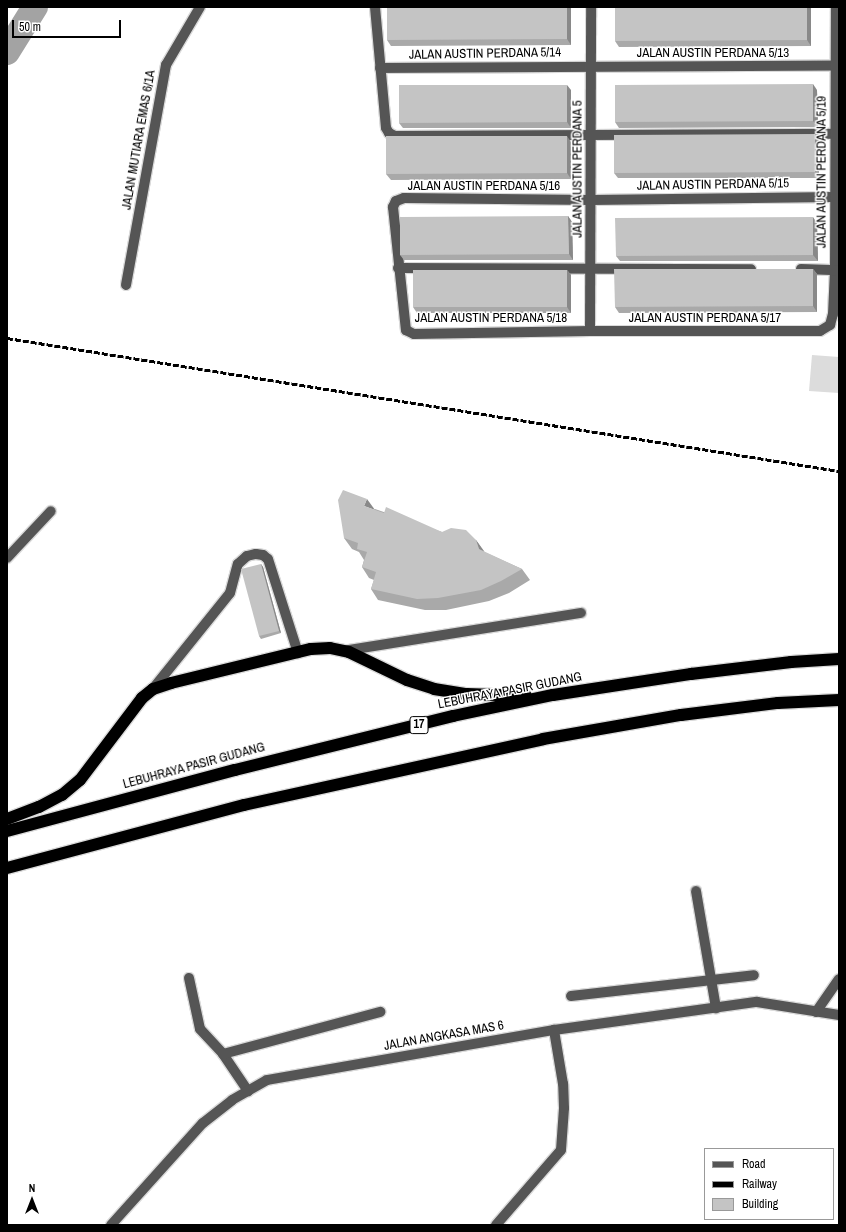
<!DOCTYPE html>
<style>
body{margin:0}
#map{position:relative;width:846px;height:1232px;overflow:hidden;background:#fff;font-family:"Archivo Narrow",sans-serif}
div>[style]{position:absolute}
.green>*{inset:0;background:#dcdcdc}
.river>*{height:26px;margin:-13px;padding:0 13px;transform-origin:13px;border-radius:13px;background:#a3a3a3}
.roads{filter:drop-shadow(1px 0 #dbdbdb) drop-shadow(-1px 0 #dbdbdb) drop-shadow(0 1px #dbdbdb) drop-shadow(0 -1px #dbdbdb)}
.minor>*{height:10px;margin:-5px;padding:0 5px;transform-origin:5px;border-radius:5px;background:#555}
.highway>*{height:12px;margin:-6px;padding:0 6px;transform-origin:6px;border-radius:6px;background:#000}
.rail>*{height:3px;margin-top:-1.5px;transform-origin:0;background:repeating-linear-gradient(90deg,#000 0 6px,transparent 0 8px)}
.wall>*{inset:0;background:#a9a9a9}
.shaded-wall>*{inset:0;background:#898989}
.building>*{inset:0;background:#c4c4c4}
span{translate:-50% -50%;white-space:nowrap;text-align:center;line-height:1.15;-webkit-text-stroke:3px #fff;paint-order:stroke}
.shield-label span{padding:1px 3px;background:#fff;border:1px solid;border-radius:3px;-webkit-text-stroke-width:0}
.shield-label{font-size:12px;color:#000;font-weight:700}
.street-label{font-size:13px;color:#000}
.frame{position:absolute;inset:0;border:8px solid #000;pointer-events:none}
.legend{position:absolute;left:704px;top:1148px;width:130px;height:72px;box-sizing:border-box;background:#fff;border:1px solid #999;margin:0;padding:5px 7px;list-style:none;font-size:12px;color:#000}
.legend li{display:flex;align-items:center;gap:8px;height:20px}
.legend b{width:20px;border:1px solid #999}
.north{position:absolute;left:12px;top:1180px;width:40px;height:40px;-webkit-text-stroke:3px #fff;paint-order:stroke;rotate:0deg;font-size:11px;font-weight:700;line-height:16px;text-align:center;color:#000}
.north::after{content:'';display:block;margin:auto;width:14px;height:18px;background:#000;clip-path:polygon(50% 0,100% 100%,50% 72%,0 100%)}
.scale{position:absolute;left:12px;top:20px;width:109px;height:18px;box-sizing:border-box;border:2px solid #000;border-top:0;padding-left:5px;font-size:12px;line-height:14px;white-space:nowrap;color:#000;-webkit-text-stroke:3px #fff;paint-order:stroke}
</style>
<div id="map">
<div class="green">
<i style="clip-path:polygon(812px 355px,839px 357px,839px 393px,809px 391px)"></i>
</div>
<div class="river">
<i style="left:7px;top:52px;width:53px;rotate:-58.1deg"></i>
</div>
<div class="roads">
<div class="minor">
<i style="left:375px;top:7px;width:121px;rotate:84.8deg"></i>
<i style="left:386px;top:128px;width:6px;rotate:59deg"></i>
<i style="left:389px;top:133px;width:7px;rotate:27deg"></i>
<i style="left:395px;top:136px;width:440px;rotate:-0.3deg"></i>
<i style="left:380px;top:68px;width:455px;rotate:-0.3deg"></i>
<i style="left:835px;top:197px;width:244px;rotate:179.3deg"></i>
<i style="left:591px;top:200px;width:187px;rotate:-179.4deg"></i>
<i style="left:404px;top:198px;width:9px;rotate:159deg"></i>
<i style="left:396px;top:201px;width:7px;rotate:117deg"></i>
<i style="left:393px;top:207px;width:124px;rotate:84deg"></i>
<i style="left:406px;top:330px;width:9px;rotate:27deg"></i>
<i style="left:414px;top:334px;width:176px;rotate:-1deg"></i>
<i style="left:590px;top:331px;width:230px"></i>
<i style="left:820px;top:331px;width:12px;rotate:-31deg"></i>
<i style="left:830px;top:325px;width:11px;rotate:-75deg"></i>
<i style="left:833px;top:314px;width:44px;rotate:-87.4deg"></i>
<i style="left:835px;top:270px;width:263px;rotate:-89.8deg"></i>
<i style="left:398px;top:268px;width:353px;rotate:0.2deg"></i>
<i style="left:801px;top:269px;width:38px;rotate:2deg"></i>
<i style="left:126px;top:285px;width:224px;rotate:-79.7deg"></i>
<i style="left:166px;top:65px;width:67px;rotate:-59.6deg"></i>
<i style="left:590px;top:331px;width:324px;rotate:-89.8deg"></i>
<i style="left:7px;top:558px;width:64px;rotate:-46.9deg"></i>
<i style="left:343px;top:651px;width:241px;rotate:-9.1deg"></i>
<i style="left:152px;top:690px;width:124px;rotate:-51.2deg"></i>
<i style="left:230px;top:593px;width:30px;rotate:-75deg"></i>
<i style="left:238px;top:564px;width:12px;rotate:-42deg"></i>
<i style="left:247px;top:556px;width:9px;rotate:-13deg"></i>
<i style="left:256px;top:554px;width:7px;rotate:8deg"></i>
<i style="left:263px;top:555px;width:6px;rotate:39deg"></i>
<i style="left:268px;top:559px;width:99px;rotate:72.3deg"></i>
<i style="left:696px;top:891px;width:119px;rotate:80.3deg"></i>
<i style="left:189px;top:978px;width:52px;rotate:77.8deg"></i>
<i style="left:200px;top:1029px;width:34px;rotate:47deg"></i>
<i style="left:223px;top:1054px;width:45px;rotate:56deg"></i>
<i style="left:571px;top:996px;width:184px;rotate:-6.5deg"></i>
<i style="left:816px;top:1012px;width:40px;rotate:-55.1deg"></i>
<i style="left:223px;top:1054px;width:163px;rotate:-15deg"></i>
<i style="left:111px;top:1225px;width:137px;rotate:-48deg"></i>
<i style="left:203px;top:1123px;width:37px;rotate:-38deg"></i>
<i style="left:232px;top:1100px;width:40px;rotate:-29.7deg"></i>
<i style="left:267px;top:1080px;width:291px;rotate:-9.9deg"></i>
<i style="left:554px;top:1030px;width:205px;rotate:-7.9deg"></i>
<i style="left:757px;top:1002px;width:83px;rotate:9deg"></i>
<i style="left:496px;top:1225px;width:99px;rotate:-49.1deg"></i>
<i style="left:561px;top:1150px;width:42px;rotate:-85.9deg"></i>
<i style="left:564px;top:1108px;width:24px;rotate:-92deg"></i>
<i style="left:563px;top:1084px;width:55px;rotate:-99.5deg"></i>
</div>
<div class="highway">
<i style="left:7px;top:819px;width:34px;rotate:-21deg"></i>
<i style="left:39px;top:807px;width:26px;rotate:-28deg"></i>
<i style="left:62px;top:795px;width:23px;rotate:-40deg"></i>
<i style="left:80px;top:780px;width:103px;rotate:-52.9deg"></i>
<i style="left:142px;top:698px;width:14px;rotate:-39deg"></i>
<i style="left:153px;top:689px;width:19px;rotate:-18deg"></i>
<i style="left:171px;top:683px;width:144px;rotate:-13.7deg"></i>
<i style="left:311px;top:649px;width:19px;rotate:-3deg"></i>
<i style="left:330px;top:648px;width:19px;rotate:12deg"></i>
<i style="left:349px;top:652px;width:64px;rotate:25.8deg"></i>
<i style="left:407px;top:680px;width:28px;rotate:18deg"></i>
<i style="left:434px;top:689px;width:33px;rotate:9deg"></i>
<i style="left:467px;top:694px;width:59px;rotate:1.9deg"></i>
<i style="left:7px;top:831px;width:236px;rotate:-15deg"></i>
<i style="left:235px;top:770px;width:225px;rotate:-13.9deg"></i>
<i style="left:453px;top:716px;width:102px;rotate:-11.9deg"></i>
<i style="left:553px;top:695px;width:140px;rotate:-8.7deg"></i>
<i style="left:691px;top:674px;width:101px;rotate:-6.8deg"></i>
<i style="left:791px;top:662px;width:48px;rotate:-3.6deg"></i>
<i style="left:7px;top:868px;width:245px;rotate:-14.9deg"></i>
<i style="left:244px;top:805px;width:306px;rotate:-12.4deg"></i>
<i style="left:543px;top:739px;width:140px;rotate:-9.9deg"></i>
<i style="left:681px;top:715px;width:98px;rotate:-7.1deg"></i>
<i style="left:778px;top:703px;width:61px;rotate:-2.8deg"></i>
</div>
</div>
<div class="rail">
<i style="left:7px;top:338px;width:843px;rotate:9.08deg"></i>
</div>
<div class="wall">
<i style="clip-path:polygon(571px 7px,571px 45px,391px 46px,387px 40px)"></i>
<i style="clip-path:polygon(615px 7px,810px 7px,811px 8px,811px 46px,619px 47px,615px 41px)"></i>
<i style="clip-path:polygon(571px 90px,571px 128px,403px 128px,399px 123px)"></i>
<i style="clip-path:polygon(817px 90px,818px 127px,619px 128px,615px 122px)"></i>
<i style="clip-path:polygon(815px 134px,819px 140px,819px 178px,618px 178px,614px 173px)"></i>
<i style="clip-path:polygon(571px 142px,571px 179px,391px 180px,386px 174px)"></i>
<i style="clip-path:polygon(568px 216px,572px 222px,573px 260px,404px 260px,400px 255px)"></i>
<i style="clip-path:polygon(817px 223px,818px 261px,620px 261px,616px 256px)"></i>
<i style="clip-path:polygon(813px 269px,817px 274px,817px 312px,619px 313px,615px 307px)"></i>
<i style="clip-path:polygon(567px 270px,571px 275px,571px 313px,417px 313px,413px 307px)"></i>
<i style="clip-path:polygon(375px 509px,442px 532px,476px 540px,484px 552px,522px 569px,530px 580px,509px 593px,489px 601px,446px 610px,425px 610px,378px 600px,371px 589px,374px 580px,369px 578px,362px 567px,364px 560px,359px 552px,352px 549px,344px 538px)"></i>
<i style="clip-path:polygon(261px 564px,263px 567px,281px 633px,261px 639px,259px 636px)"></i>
</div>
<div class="shaded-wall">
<i style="clip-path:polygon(567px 7px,571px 7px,571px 45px,567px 39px)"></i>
<i style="clip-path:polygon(807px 7px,810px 7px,811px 8px,811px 46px,807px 40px)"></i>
<i style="clip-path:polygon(813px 84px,817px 90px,818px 127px,813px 121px)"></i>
<i style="clip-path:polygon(567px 85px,571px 90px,571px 128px,567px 122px)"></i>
<i style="clip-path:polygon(815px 134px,819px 140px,819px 178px,815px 172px)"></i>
<i style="clip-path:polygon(567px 136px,571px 142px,571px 179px,567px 173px)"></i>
<i style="clip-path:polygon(568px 216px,572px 222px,573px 260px,569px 254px)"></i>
<i style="clip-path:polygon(813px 217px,817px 223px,818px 261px,813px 255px)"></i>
<i style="clip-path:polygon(813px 269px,817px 274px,817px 312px,813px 306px)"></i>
<i style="clip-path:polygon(567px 270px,571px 275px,571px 313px,567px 307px)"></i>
<i style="clip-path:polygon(367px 499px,375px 510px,364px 506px)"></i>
<i style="clip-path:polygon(476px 540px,484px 551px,487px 560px,479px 549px)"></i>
<i style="clip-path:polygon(261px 564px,263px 567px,281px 633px,279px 631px)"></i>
</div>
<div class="building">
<i style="clip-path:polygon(387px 7px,567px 7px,567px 39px,387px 40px)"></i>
<i style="clip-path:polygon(615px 7px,807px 7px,807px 40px,615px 41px)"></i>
<i style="clip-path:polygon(813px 84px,813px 121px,615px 122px,615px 85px)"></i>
<i style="clip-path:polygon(399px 85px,567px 85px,567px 122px,399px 123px)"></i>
<i style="clip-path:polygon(815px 134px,815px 172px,614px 173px,614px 135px)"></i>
<i style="clip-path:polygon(386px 136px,567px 136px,567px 173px,386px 174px)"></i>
<i style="clip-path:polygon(568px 216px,569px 254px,400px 255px,400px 217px)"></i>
<i style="clip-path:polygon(813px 217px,813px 255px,616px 256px,615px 218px)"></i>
<i style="clip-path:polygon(614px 269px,813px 269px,813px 306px,615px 307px)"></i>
<i style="clip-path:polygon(413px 270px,567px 270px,567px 307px,413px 307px)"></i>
<i style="clip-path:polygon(343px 490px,367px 499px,364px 506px,384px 513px,386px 507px,442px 532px,451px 528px,466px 530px,476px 540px,479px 549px,522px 569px,501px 581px,481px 590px,438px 598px,417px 599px,371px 589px,376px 572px,362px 567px,367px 552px,357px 549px,358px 543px,344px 538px,338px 500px)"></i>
<i style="clip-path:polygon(261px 564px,279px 631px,259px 636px,241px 569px)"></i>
</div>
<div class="shield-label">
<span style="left:419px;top:725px">17</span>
</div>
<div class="street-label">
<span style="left:713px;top:53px">JALAN AUSTIN PERDANA 5/13</span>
<span style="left:485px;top:54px;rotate:-1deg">JALAN AUSTIN PERDANA 5/14</span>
<span style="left:139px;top:140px;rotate:-80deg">JALAN MUTIARA EMAS 6/1A</span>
<span style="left:578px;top:169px;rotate:-90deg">JALAN AUSTIN PERDANA 5</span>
<span style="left:822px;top:172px;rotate:-90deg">JALAN AUSTIN PERDANA 5/19</span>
<span style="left:713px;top:185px;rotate:-1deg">JALAN AUSTIN PERDANA 5/15</span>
<span style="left:484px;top:186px">JALAN AUSTIN PERDANA 5/16</span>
<span style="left:491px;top:318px">JALAN AUSTIN PERDANA 5/18</span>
<span style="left:705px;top:318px">JALAN AUSTIN PERDANA 5/17</span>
<span style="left:510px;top:691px;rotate:-11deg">LEBUHRAYA PASIR GUDANG</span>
<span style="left:194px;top:766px;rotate:-15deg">LEBUHRAYA PASIR GUDANG</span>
<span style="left:444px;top:1036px;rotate:-10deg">JALAN ANGKASA MAS 6</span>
</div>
<div class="frame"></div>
<ul class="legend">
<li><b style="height:5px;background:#555"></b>Road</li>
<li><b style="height:5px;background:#000"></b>Railway</li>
<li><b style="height:11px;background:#c4c4c4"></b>Building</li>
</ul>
<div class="north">N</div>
<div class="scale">50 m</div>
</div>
